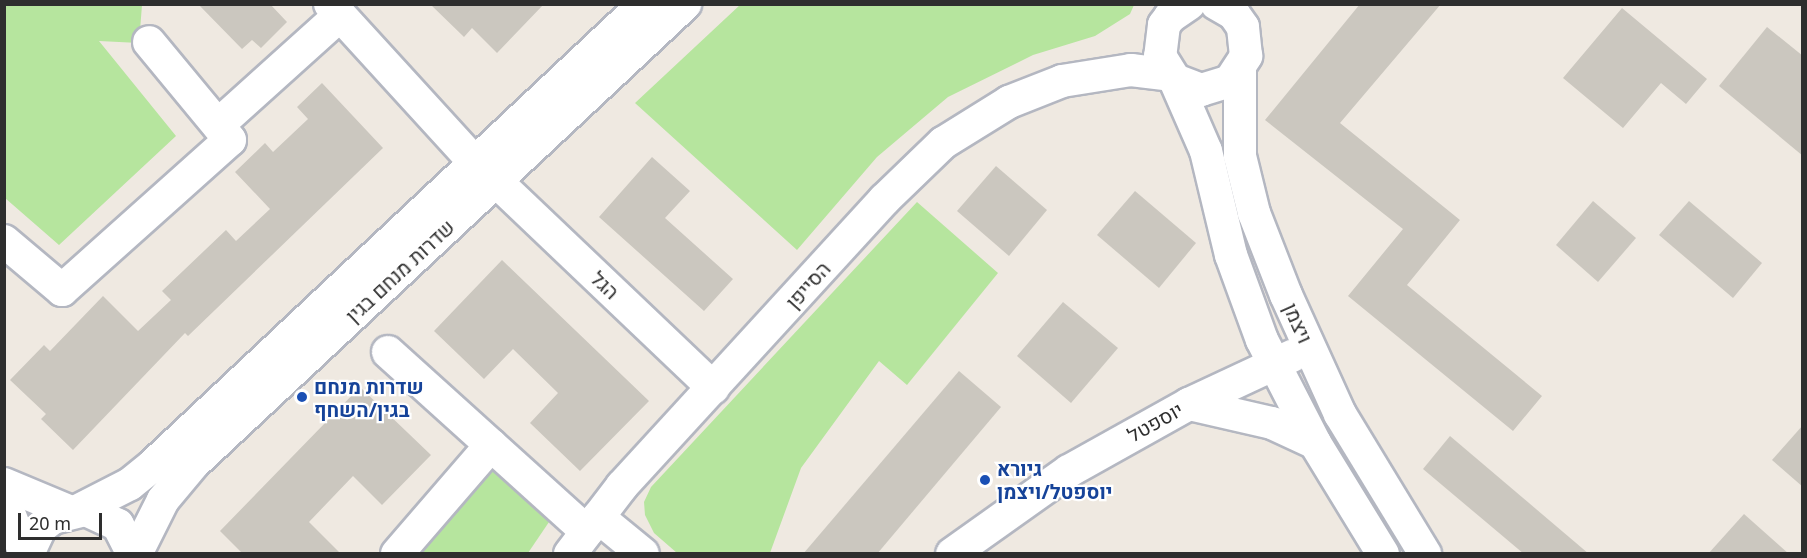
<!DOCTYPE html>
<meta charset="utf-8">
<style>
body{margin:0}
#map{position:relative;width:1807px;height:558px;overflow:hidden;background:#efe9e1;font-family:"Noto Sans",Heebo,sans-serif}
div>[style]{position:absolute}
.green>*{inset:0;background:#b6e59e}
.building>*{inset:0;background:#cbc7bf}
.roads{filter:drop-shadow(2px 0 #b4b7c1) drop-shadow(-2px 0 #b4b7c1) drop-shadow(0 2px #b4b7c1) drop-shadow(0 -2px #b4b7c1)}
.minor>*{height:32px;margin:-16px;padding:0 16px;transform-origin:16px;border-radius:16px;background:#fff}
.dots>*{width:16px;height:16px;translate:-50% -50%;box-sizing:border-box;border:3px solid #fff;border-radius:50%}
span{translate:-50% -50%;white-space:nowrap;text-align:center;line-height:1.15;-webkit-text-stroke:4.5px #fff;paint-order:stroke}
.street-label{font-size:20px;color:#2e2e2e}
.transit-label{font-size:20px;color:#164399;font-weight:700}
.left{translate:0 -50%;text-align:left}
.frame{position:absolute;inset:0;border:6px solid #2e2e2e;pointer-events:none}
.scale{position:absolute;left:18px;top:513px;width:84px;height:27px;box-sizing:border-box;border:3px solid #2e2e2e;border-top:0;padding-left:8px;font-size:18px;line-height:21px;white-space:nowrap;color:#2e2e2e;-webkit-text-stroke:4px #fff;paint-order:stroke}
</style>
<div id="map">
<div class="green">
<i style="clip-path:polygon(741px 4px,1134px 4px,1134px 5px,1130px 14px,1095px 36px,1033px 55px,948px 97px,877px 157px,797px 250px,635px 103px)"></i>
<i style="clip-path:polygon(5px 5px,142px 5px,139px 43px,99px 41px,176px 136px,59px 245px,5px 198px)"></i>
<i style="clip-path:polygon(917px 202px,998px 273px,907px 385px,879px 361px,801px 468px,770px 553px,677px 553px,654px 533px,645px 515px,644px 502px,651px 487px)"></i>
<i style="clip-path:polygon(489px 465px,549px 522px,528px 553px,412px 554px)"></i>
</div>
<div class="building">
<i style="clip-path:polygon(198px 4px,270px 4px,287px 22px,261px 48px,252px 40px,242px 49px)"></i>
<i style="clip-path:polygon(430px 4px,544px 4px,497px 53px,472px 28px,464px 37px)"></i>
<i style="clip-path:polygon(1360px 4px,1441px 4px,1340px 123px,1460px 220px,1407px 285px,1542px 396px,1513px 431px,1348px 296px,1403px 229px,1265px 120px)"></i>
<i style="clip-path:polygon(1622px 8px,1707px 79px,1686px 104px,1661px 83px,1623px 128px,1563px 78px)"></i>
<i style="clip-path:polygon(1767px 27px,1803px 56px,1803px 156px,1719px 86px)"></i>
<i style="clip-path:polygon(322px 83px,383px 148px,188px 336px,185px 333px,73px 450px,41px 419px,46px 414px,10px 380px,44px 345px,50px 351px,103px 296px,138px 331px,171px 300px,162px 291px,226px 230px,236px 241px,270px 209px,235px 172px,265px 143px,273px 152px,308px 119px,297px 107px)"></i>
<i style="clip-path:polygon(652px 157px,690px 191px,665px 218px,733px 279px,704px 311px,599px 217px)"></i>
<i style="clip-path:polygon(996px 166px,1047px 210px,1009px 256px,957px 211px)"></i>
<i style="clip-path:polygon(1135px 191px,1196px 243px,1159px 288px,1097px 235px)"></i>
<i style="clip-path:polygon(1593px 201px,1636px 238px,1598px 282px,1556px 245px)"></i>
<i style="clip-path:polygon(1689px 201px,1762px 263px,1733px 298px,1659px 235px)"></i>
<i style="clip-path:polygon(502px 260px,649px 401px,580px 471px,530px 423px,558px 393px,513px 349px,484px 379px,434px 331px)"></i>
<i style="clip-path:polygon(1063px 302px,1118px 348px,1071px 403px,1017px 356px)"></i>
<i style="clip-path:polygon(959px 371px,1001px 407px,877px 554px,803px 554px)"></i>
<i style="clip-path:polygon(360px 387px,431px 455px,382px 505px,353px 476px,309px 522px,341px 554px,243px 554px,220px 531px)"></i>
<i style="clip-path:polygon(1803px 425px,1803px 487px,1772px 460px)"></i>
<i style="clip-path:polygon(1450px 436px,1589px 554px,1524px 554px,1423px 469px)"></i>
<i style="clip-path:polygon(1744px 514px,1789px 554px,1708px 554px)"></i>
</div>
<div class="roads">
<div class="minor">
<i style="left:330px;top:4px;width:215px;rotate:47.6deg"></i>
<i style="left:1189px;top:4px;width:23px;rotate:146deg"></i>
<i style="left:1170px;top:17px;width:10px;rotate:127deg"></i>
<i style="left:1164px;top:25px;width:31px;rotate:97deg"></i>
<i style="left:1160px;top:56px;width:28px;rotate:58deg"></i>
<i style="left:1175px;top:80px;width:28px;rotate:21deg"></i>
<i style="left:1201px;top:90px;width:30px;rotate:-17deg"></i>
<i style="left:1230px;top:81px;width:30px;rotate:-57deg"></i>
<i style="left:1246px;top:56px;width:29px;rotate:-96deg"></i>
<i style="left:1243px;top:27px;width:16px;rotate:-125deg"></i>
<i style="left:1234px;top:14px;width:20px;rotate:-150deg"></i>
<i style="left:1240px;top:70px;width:86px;rotate:90deg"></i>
<i style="left:1240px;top:156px;width:59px;rotate:76.2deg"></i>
<i style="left:1254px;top:213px;width:88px;rotate:68.7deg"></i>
<i style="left:1286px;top:295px;width:131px;rotate:65.6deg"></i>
<i style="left:1340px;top:414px;width:164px;rotate:58.7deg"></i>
<i style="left:1175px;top:80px;width:77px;rotate:66.4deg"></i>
<i style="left:1206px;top:151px;width:107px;rotate:76.5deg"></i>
<i style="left:1231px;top:255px;width:90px;rotate:70deg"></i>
<i style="left:1262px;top:340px;width:116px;rotate:62.8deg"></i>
<i style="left:1315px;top:443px;width:130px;rotate:58.5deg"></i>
<i style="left:218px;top:125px;width:164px;rotate:-42deg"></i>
<i style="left:496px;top:181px;width:300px;rotate:43.6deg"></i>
<i style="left:4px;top:241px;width:76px;rotate:40.2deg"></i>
<i style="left:62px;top:290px;width:225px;rotate:-41.8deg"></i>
<i style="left:230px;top:140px;width:127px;rotate:-129.6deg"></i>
<i style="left:388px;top:352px;width:268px;rotate:42.1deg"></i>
<i style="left:1189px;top:404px;width:85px;rotate:12.9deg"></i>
<i style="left:1272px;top:423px;width:47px;rotate:24.9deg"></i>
<i style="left:4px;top:484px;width:70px;rotate:22.6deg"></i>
<i style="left:4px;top:500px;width:58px;rotate:68.7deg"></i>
<i style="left:79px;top:510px;width:57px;rotate:-27deg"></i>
<i style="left:130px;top:484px;width:27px;rotate:-39deg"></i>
<i style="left:151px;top:467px;width:676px;rotate:-43.2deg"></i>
<i style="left:598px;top:517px;width:58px;rotate:39.4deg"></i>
<i style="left:28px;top:554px;width:29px;rotate:-65deg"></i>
<i style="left:40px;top:528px;width:16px;rotate:-38deg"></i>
<i style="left:53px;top:518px;width:34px;rotate:-14deg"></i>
<i style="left:86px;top:510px;width:35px;rotate:25deg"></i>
<i style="left:118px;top:525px;width:33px;rotate:63deg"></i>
<i style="left:136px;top:554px;width:60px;rotate:-63.4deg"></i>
<i style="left:163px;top:500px;width:47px;rotate:-50.2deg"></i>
<i style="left:193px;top:464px;width:674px;rotate:-43.07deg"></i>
<i style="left:397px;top:554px;width:144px;rotate:-49.2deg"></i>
<i style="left:570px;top:554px;width:86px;rotate:-52.6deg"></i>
<i style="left:622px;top:486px;width:388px;rotate:-47.5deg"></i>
<i style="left:884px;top:200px;width:82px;rotate:-44deg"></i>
<i style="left:943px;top:143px;width:78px;rotate:-31.8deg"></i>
<i style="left:1009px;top:102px;width:57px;rotate:-21.6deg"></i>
<i style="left:1062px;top:81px;width:70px;rotate:-9.1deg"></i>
<i style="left:1131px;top:70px;width:40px;rotate:7.1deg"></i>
<i style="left:952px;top:554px;width:143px;rotate:-35.4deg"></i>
<i style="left:1069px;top:471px;width:137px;rotate:-29.2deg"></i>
<i style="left:1189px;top:404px;width:114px;rotate:-25deg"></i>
</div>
</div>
<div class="dots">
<i style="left:302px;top:397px;background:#1a4fb4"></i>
<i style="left:985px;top:480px;background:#1a4fb4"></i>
</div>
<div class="street-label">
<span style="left:400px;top:271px;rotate:-43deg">שדרות מנחם בגין</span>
<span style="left:605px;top:285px;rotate:44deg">הגל</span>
<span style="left:808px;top:285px;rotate:-48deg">הסייפן</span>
<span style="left:1298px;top:323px;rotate:66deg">ויצמן</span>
<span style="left:1155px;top:422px;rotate:-29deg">יוספטל</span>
</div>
<div class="transit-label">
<span class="left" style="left:314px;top:398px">שדרות מנחם<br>בגין/השחף</span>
<span class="left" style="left:997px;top:480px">גיורא<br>יוספטל/ויצמן</span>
</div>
<div class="frame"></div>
<div class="scale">20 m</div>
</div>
